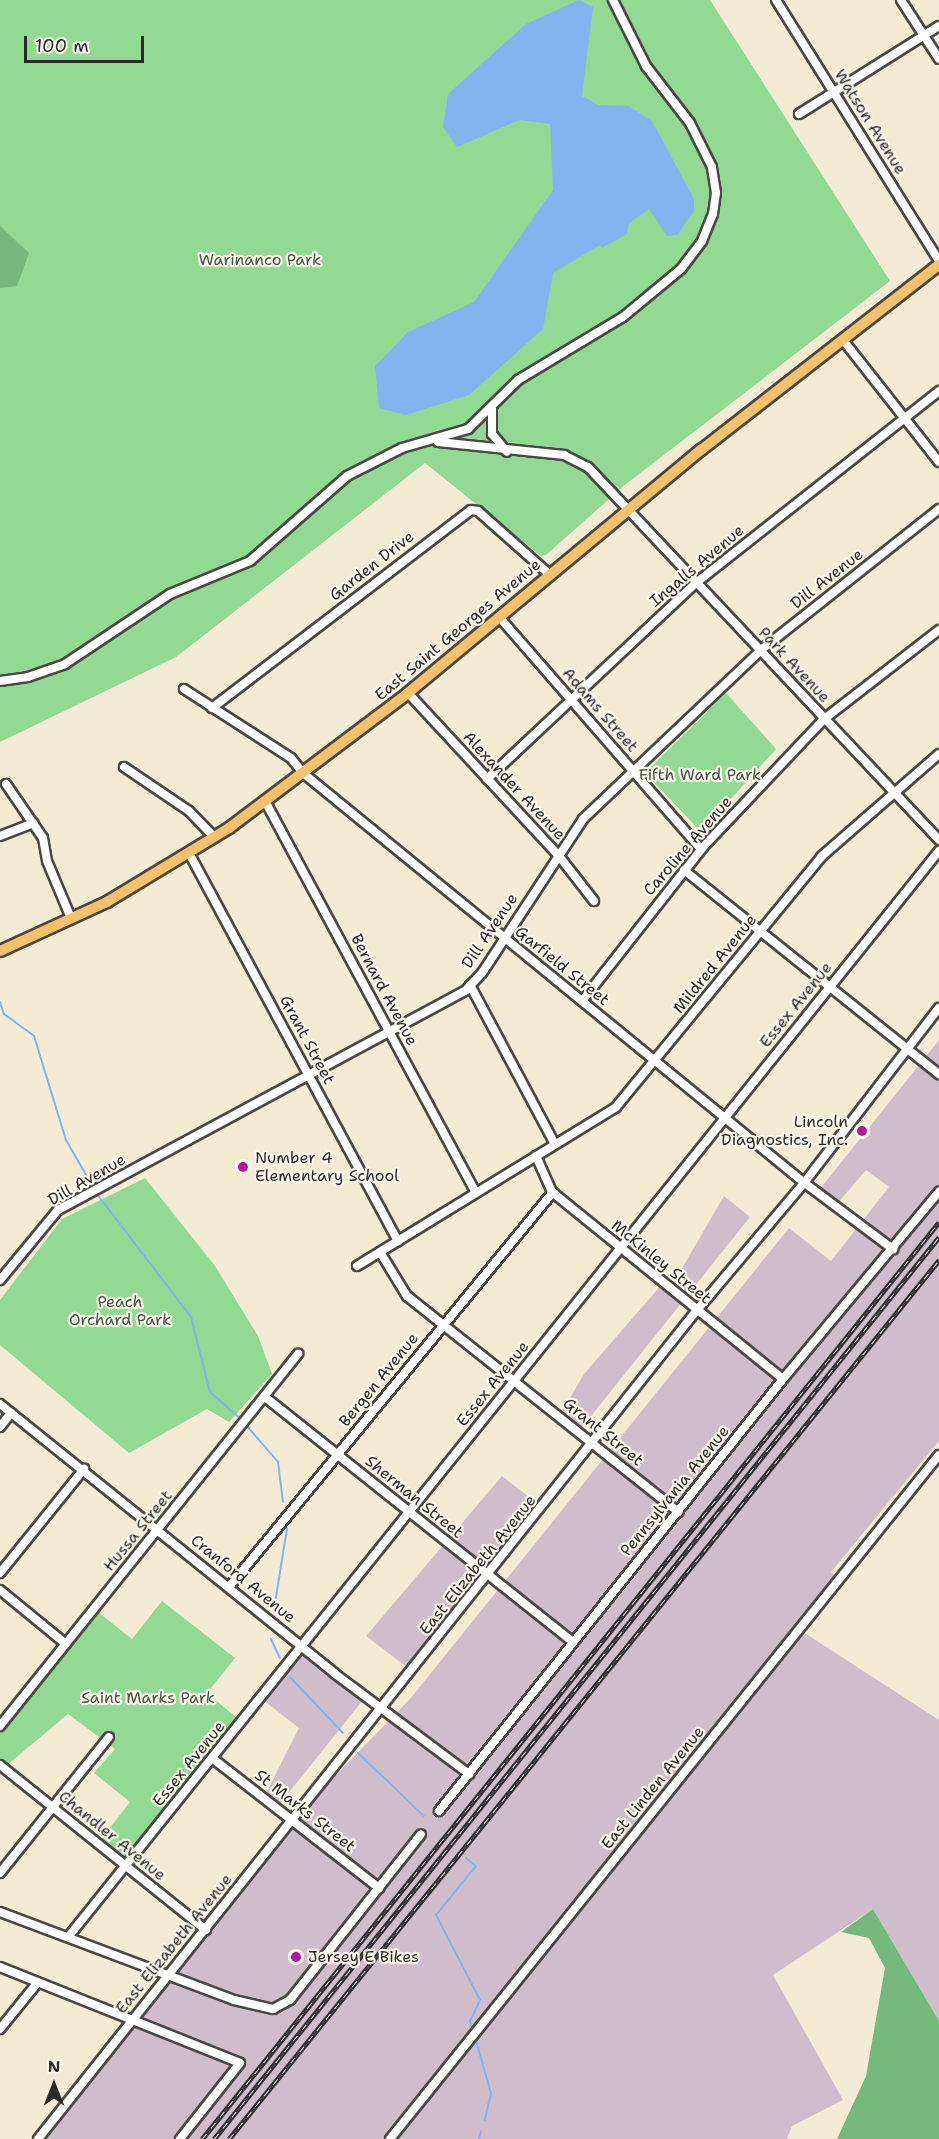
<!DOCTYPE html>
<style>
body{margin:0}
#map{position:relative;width:939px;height:2139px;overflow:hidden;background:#f4ebd4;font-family:"Shantell Sans",sans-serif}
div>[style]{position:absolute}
.industrial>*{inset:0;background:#d0bdcc}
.green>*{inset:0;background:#92d993}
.forest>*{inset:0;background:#75b97d}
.water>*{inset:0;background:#82b5ef}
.stream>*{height:2px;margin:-1px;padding:0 1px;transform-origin:1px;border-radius:1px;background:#82b5ef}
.roads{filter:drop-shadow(2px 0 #494844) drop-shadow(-2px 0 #494844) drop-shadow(0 2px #494844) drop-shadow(0 -2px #494844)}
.minor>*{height:8px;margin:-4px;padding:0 4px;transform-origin:4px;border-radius:4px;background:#fff}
.major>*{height:10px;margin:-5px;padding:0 5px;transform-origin:5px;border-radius:5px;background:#f5c16b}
.rail>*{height:4.5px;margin-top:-2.25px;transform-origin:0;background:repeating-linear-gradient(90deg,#fbf7ec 0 7px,#2b2b2b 0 14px);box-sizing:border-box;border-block:2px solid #2b2b2b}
.dots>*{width:16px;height:16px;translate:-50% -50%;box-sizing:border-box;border:3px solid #fbf7ec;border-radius:50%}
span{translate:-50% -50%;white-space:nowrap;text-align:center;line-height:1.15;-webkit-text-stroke:4.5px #fbf7ec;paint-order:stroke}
.street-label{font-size:16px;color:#2b2b2b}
.park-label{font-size:16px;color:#455645}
.poi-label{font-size:16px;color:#2b2b2b}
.right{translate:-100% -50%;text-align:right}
.left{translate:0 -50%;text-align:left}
.north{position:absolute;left:24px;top:2055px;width:60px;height:60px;-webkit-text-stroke:4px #fbf7ec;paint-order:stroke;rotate:0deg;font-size:16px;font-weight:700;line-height:24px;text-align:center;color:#2b2b2b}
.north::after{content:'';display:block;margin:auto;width:21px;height:27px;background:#2b2b2b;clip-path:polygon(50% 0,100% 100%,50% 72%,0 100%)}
.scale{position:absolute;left:24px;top:36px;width:120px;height:27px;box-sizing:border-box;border:3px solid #2b2b2b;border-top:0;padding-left:8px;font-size:18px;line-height:21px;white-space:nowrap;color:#2b2b2b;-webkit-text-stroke:4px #fbf7ec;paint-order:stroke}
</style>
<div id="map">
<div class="industrial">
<i style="clip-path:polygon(939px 1040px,939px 1441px,831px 1572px,840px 1579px,800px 1630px,939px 1720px,939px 2021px,873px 1909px,773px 1975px,843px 2100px,792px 2126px,787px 2139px,39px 2139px,292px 1820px,410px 1699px,789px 1228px,831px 1261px,889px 1187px,866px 1170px,837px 1204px,819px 1190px)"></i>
<i style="clip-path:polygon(724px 1196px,750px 1217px,579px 1431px,560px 1415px,584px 1374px,663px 1283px,670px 1289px)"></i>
<i style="clip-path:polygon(502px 1476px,538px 1504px,408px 1668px,366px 1636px)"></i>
<i style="clip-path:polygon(304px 1646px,367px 1695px,279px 1805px,265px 1795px,299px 1728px,263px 1700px)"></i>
</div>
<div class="green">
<i style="clip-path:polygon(0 0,710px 0,890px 281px,626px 484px,546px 555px,541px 556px,425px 463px,176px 657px,0 742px)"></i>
<i style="clip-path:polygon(726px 693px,776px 749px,701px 832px,645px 773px)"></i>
<i style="clip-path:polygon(145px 1178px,215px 1266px,258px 1336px,272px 1374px,229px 1422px,207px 1409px,129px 1453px,0 1345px,0 1300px,62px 1219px)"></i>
<i style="clip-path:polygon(162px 1601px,235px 1658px,207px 1693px,244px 1724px,129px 1869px,98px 1843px,130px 1802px,94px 1773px,115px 1749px,68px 1714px,6px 1766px,0 1762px,0 1725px,94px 1609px,132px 1639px)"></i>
</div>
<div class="forest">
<i style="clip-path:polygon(0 226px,29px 253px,17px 286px,0 288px)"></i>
<i style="clip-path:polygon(873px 1909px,939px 2021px,939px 2139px,837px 2139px,866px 2076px,885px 1968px,869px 1938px,841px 1932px)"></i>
</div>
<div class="water">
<i style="clip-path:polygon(579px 0,593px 7px,582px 96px,598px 105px,628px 106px,652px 121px,694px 199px,694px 211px,677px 235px,667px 236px,649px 209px,629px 223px,627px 234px,602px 248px,600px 245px,553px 273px,543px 329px,469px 395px,406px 415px,379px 408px,375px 366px,408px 332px,474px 302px,553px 190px,550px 124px,519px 120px,457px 147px,443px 127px,448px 94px,526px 24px)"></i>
</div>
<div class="stream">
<i style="left:0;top:1002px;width:13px;rotate:72deg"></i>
<i style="left:4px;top:1014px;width:37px;rotate:36deg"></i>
<i style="left:34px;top:1036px;width:109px;rotate:72.9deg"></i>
<i style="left:66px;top:1140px;width:46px;rotate:60.1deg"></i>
<i style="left:97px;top:1194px;width:155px;rotate:52.6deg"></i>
<i style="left:191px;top:1317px;width:77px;rotate:75.8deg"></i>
<i style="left:210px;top:1392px;width:44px;rotate:41.3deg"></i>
<i style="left:246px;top:1425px;width:49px;rotate:49.1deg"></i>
<i style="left:278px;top:1462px;width:40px;rotate:82.9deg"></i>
<i style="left:274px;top:1609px;width:81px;rotate:-80.8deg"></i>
<i style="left:271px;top:1639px;width:21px;rotate:65deg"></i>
<i style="left:290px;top:1677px;width:77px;rotate:46.6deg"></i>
<i style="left:358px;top:1753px;width:91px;rotate:43.7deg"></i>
<i style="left:466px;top:1858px;width:13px;rotate:39deg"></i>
<i style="left:476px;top:1866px;width:63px;rotate:129.2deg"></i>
<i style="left:436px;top:1915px;width:96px;rotate:62.6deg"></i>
<i style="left:480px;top:2000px;width:23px;rotate:115deg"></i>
<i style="left:470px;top:2021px;width:7px;rotate:74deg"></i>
<i style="left:477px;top:2044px;width:51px;rotate:74.1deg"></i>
<i style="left:491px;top:2093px;width:28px;rotate:103deg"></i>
<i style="left:479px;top:2139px;width:8px;rotate:-76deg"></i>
</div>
<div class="roads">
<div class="minor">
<i style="left:776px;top:0;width:308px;rotate:58deg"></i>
<i style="left:901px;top:0;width:70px;rotate:57.2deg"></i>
<i style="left:799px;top:114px;width:165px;rotate:-32.2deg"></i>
<i style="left:843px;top:340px;width:155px;rotate:51.8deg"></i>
<i style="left:492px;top:409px;width:25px;rotate:90deg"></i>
<i style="left:492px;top:434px;width:23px;rotate:50deg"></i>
<i style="left:438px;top:442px;width:127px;rotate:5.9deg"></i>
<i style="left:564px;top:455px;width:27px;rotate:27deg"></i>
<i style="left:588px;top:467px;width:512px;rotate:46.74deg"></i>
<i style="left:500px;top:618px;width:306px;rotate:49deg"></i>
<i style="left:0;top:681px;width:28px;rotate:-8deg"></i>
<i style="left:28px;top:677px;width:39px;rotate:-19deg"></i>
<i style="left:65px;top:664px;width:126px;rotate:-33.7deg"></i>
<i style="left:170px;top:594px;width:87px;rotate:-22.4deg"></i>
<i style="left:250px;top:561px;width:129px;rotate:-41.2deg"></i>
<i style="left:347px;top:476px;width:62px;rotate:-27deg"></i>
<i style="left:402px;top:448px;width:69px;rotate:-16.1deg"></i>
<i style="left:468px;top:429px;width:70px;rotate:-44.4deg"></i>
<i style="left:518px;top:380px;width:122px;rotate:-31deg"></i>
<i style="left:623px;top:317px;width:75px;rotate:-39.6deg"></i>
<i style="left:681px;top:269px;width:35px;rotate:-53deg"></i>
<i style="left:702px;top:241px;width:29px;rotate:-68deg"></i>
<i style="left:713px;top:214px;width:21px;rotate:-82deg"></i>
<i style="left:716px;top:193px;width:26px;rotate:-99deg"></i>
<i style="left:712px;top:167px;width:49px;rotate:-116.6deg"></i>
<i style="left:690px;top:123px;width:72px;rotate:-127.7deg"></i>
<i style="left:646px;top:66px;width:74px;rotate:-116.6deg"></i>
<i style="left:184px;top:689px;width:127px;rotate:32.8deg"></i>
<i style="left:291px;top:758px;width:19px;rotate:51deg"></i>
<i style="left:303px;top:773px;width:645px;rotate:39.27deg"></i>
<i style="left:802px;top:1181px;width:114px;rotate:36.8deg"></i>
<i style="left:408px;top:693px;width:222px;rotate:47.2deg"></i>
<i style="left:559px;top:856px;width:57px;rotate:52.1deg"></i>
<i style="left:212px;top:708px;width:326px;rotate:-37.4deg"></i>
<i style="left:471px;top:510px;width:7px;rotate:8deg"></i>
<i style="left:478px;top:511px;width:95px;rotate:41.6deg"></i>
<i style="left:124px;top:767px;width:78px;rotate:34.1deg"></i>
<i style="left:189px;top:811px;width:36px;rotate:46deg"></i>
<i style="left:487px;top:779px;width:287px;rotate:-43.2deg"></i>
<i style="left:696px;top:583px;width:310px;rotate:-38.3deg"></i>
<i style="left:6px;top:784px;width:65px;rotate:55.6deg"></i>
<i style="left:43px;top:838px;width:23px;rotate:80deg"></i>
<i style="left:47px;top:861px;width:62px;rotate:67.2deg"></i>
<i style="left:265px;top:801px;width:445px;rotate:61.7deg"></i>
<i style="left:0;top:836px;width:36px;rotate:-21deg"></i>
<i style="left:189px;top:853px;width:441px;rotate:61.7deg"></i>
<i style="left:684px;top:870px;width:327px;rotate:38.7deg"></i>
<i style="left:470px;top:985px;width:180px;rotate:61.9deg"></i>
<i style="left:582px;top:1001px;width:196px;rotate:-51.8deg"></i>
<i style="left:703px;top:847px;width:175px;rotate:-46.6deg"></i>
<i style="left:823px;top:720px;width:147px;rotate:-37.8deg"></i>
<i style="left:536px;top:1156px;width:39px;rotate:66deg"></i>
<i style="left:552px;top:1192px;width:297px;rotate:39deg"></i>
<i style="left:380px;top:1252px;width:52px;rotate:58.5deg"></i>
<i style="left:407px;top:1296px;width:347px;rotate:38.5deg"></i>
<i style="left:357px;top:1266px;width:304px;rotate:-31.5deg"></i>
<i style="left:616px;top:1107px;width:325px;rotate:-50.6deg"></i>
<i style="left:822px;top:856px;width:155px;rotate:-41.1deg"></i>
<i style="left:0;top:1280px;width:91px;rotate:-50.4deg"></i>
<i style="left:58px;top:1210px;width:464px;rotate:-28.3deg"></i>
<i style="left:466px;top:990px;width:23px;rotate:-47deg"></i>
<i style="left:482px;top:973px;width:184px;rotate:-56.7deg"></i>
<i style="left:583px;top:819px;width:245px;rotate:-43.5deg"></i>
<i style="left:761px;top:650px;width:227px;rotate:-38.4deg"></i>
<i style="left:265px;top:1397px;width:394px;rotate:38.5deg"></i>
<i style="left:0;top:1404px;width:429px;rotate:38.8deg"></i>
<i style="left:334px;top:1673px;width:169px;rotate:36.8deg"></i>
<i style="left:0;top:1427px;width:18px;rotate:-52deg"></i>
<i style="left:0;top:1573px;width:134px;rotate:-51.1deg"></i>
<i style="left:229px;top:1587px;width:511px;rotate:-50.64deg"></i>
<i style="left:0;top:1590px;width:85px;rotate:39.3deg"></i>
<i style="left:0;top:1726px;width:477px;rotate:-51.3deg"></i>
<i style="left:212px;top:1758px;width:212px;rotate:37.9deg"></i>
<i style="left:0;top:1765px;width:264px;rotate:38.7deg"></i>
<i style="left:439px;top:1811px;width:552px;rotate:-51.47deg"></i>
<i style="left:783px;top:1379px;width:244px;rotate:-50.2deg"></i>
<i style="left:0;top:1873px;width:174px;rotate:-51.3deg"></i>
<i style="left:0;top:1912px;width:250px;rotate:20.6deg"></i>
<i style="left:234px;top:2000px;width:40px;rotate:13deg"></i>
<i style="left:273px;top:2009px;width:19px;rotate:-28deg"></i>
<i style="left:290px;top:2000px;width:211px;rotate:-51.7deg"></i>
<i style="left:69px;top:1936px;width:1391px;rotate:-51.28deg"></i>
<i style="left:0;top:1967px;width:258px;rotate:21.8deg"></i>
<i style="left:240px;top:2063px;width:97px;rotate:128.3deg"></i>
<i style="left:0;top:2029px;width:60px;rotate:-51deg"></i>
<i style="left:38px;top:2139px;width:1059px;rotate:-51.52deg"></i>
<i style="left:697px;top:1310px;width:166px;rotate:-49.9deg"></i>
<i style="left:804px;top:1183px;width:221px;rotate:-52.4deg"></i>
<i style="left:390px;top:2139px;width:877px;rotate:-51.25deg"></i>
</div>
<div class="major">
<i style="left:0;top:951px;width:118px;rotate:-24.6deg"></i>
<i style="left:107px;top:902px;width:143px;rotate:-31.2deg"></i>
<i style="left:229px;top:828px;width:224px;rotate:-37deg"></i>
<i style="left:408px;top:693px;width:381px;rotate:-39.7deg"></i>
<i style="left:701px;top:450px;width:301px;rotate:-37.9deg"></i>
</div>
</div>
<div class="rail">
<i style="left:202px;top:2139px;width:1176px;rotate:-51.21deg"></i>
<i style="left:214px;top:2139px;width:1157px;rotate:-51.21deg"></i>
<i style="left:229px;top:2139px;width:1130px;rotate:-51.07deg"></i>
</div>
<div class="dots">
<i style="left:862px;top:1131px;background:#b5179e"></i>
<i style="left:243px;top:1167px;background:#b5179e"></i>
<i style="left:296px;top:1957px;background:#b5179e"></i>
</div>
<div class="street-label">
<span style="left:870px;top:122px;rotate:58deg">Watson Avenue</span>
<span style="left:372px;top:566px;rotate:-38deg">Garden Drive</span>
<span style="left:697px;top:566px;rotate:-40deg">Ingalls Avenue</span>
<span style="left:827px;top:579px;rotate:-38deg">Dill Avenue</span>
<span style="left:458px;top:630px;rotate:-40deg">East Saint Georges Avenue</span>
<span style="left:794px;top:665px;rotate:47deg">Park Avenue</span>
<span style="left:600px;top:710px;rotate:49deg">Adams Street</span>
<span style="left:514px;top:786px;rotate:47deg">Alexander Avenue</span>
<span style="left:688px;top:846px;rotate:-49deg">Caroline Avenue</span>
<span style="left:490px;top:931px;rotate:-56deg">Dill Avenue</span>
<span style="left:715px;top:964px;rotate:-51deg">Mildred Avenue</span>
<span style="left:562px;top:966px;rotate:39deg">Garfield Street</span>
<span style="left:384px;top:990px;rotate:62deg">Bernard Avenue</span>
<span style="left:796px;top:1005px;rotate:-51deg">Essex Avenue</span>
<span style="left:307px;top:1040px;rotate:62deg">Grant Street</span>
<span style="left:87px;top:1180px;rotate:-30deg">Dill Avenue</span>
<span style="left:661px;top:1262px;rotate:39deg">McKinley Street</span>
<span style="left:379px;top:1380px;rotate:-51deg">Bergen Avenue</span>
<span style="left:493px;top:1384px;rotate:-51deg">Essex Avenue</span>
<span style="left:603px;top:1432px;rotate:39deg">Grant Street</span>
<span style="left:675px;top:1491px;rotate:-51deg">Pennsylvania Avenue</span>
<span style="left:414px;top:1497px;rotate:39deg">Sherman Street</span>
<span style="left:138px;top:1531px;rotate:-51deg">Hussa Street</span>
<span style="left:478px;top:1565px;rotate:-51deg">East Elizabeth Avenue</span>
<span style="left:243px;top:1579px;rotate:39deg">Cranford Avenue</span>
<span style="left:189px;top:1764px;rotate:-51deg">Essex Avenue</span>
<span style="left:653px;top:1788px;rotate:-51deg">East Linden Avenue</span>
<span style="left:305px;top:1811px;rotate:38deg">St Marks Street</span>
<span style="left:112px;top:1836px;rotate:39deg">Chandler Avenue</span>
<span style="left:174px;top:1944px;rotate:-51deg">East Elizabeth Avenue</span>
</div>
<div class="park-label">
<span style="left:260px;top:260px">Warinanco Park</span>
<span style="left:700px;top:775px">Fifth Ward Park</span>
<span style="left:120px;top:1311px">Peach<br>Orchard Park</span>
<span style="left:148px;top:1698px">Saint Marks Park</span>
</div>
<div class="poi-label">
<span class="right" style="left:848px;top:1131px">Lincoln<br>Diagnostics, Inc.</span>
<span class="left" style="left:255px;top:1167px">Number 4<br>Elementary School</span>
<span class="left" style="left:308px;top:1957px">Jersey E Bikes</span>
</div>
<div class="north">N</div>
<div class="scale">100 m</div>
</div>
